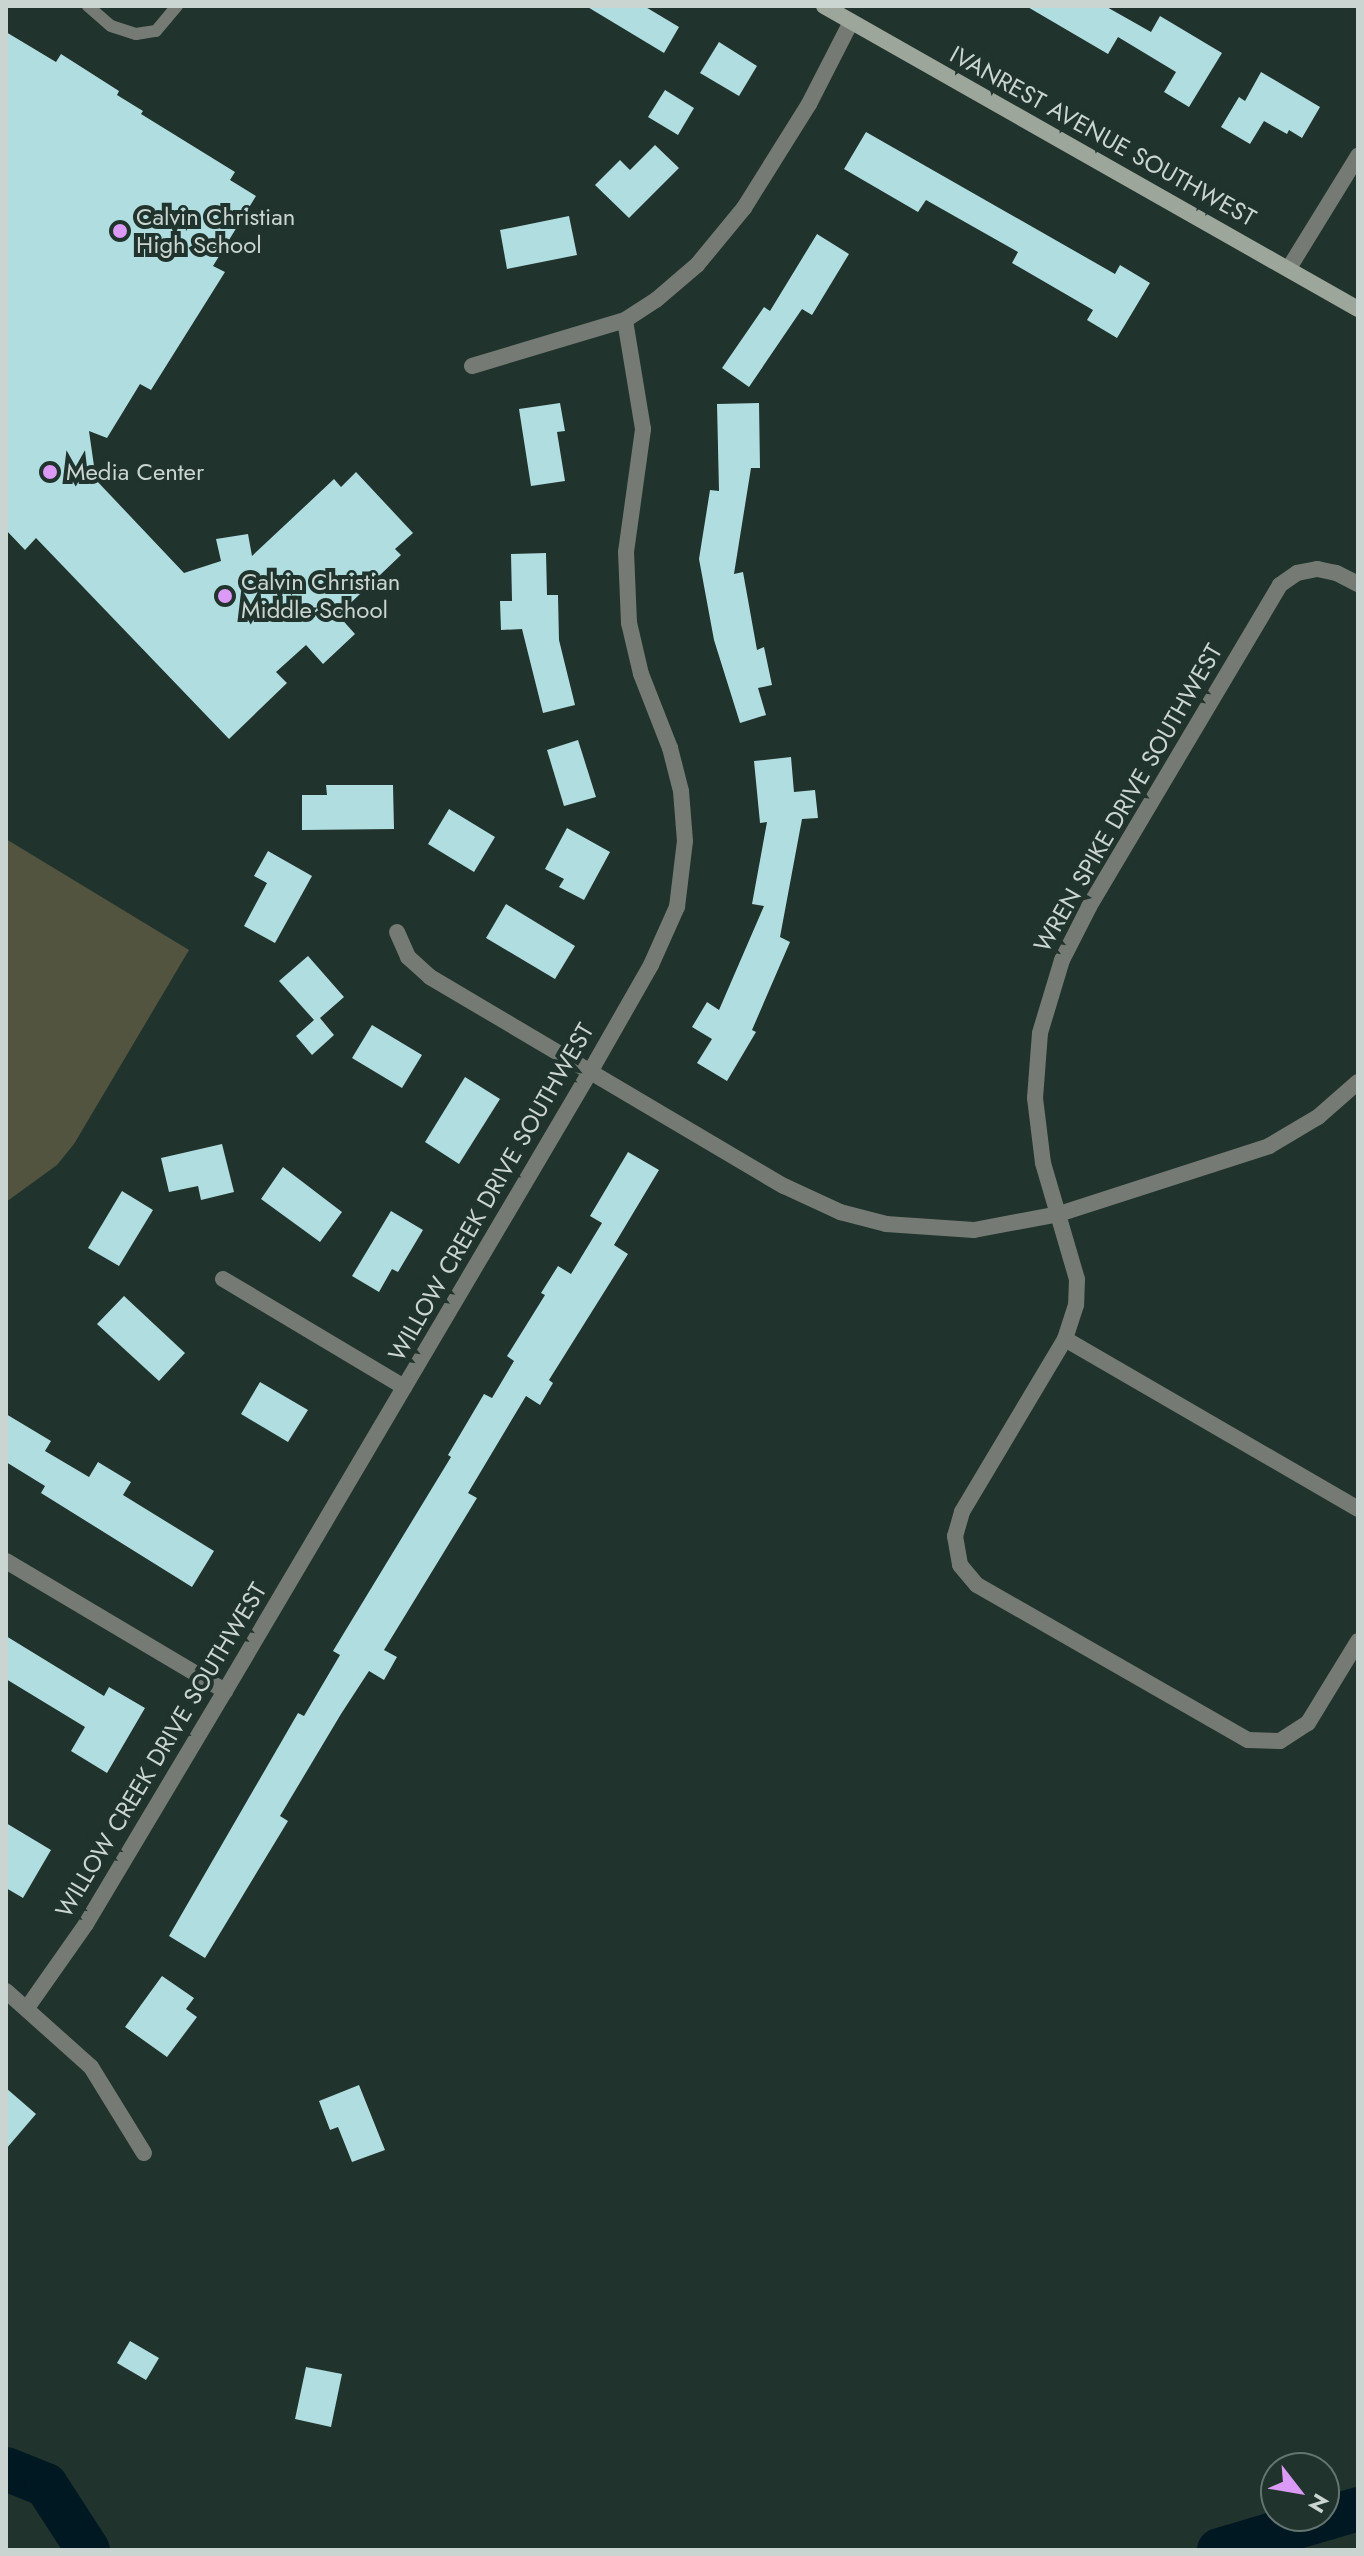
<!DOCTYPE html>
<style>
body{margin:0}
#map{position:relative;width:1364px;height:2556px;overflow:hidden;background:#20332c;font-family:Jost,sans-serif}
div>[style]{position:absolute}
.green>*{inset:0;background:#525440}
.river>*{height:44px;margin:-22px;padding:0 22px;transform-origin:22px;border-radius:22px;background:#001822}
.building>*{inset:0;background:#b0dddf}
.lane>*{height:12px;margin:-6px;padding:0 6px;transform-origin:6px;border-radius:6px;background:#757b74}
.street>*{height:16px;margin:-8px;padding:0 8px;transform-origin:8px;border-radius:8px;background:#757b74}
.secondary>*{height:16px;margin:-8px;padding:0 8px;transform-origin:8px;border-radius:8px;background:#9da69b}
.dots>*{width:22px;height:22px;translate:-50% -50%;box-sizing:border-box;border:4px solid #20332c;border-radius:50%}
span{translate:-50% -50%;white-space:nowrap;text-align:center;line-height:1.15;-webkit-text-stroke:8px #20332c;paint-order:stroke}
.street-label{font-size:24px;color:#cad5d1}
.poi-label{font-size:24px;color:#cad5d1}
.left{translate:0 -50%;text-align:left}
.frame{position:absolute;inset:0;border:8px solid #cad5d1;pointer-events:none}
.north{position:absolute;left:1260px;top:2452px;width:80px;height:80px;box-sizing:border-box;background:#20332c;border:2px solid #64746e;border-radius:50%;rotate:121deg;font-size:22px;font-weight:700;line-height:32px;text-align:center;color:#cad5d1}
.north::after{content:'';display:block;margin:auto;width:28px;height:36px;background:#da9af6;clip-path:polygon(50% 0,100% 100%,50% 72%,0 100%)}
</style>
<div id="map">
<div class="green">
<i style="clip-path:polygon(6px 839px,189px 950px,74px 1144px,57px 1165px,6px 1202px)"></i>
</div>
<div class="river">
<i style="left:6px;top:2469px;width:43px;rotate:21.8deg"></i>
<i style="left:46px;top:2485px;width:77px;rotate:57.1deg"></i>
<i style="left:1219px;top:2550px;width:145px;rotate:-16.4deg"></i>
</div>
<div class="building">
<i style="clip-path:polygon(586px 6px,644px 6px,679px 27px,664px 53px)"></i>
<i style="clip-path:polygon(1026px 6px,1105px 6px,1151px 32px,1160px 16px,1222px 53px,1189px 107px,1164px 92px,1176px 72px,1118px 37px,1108px 54px)"></i>
<i style="clip-path:polygon(6px 32px,56px 62px,61px 54px,119px 91px,117px 95px,143px 111px,141px 114px,235px 172px,230px 180px,256px 196px,213px 266px,225px 272px,151px 390px,140px 384px,107px 438px,89px 431px,96px 480px,184px 573px,221px 561px,216px 539px,248px 534px,252px 556px,334px 479px,341px 487px,356px 472px,413px 533px,395px 549px,401px 555px,338px 615px,355px 634px,323px 664px,306px 645px,276px 672px,287px 683px,229px 739px,36px 538px,25px 550px,6px 530px)"></i>
<i style="clip-path:polygon(719px 42px,757px 66px,739px 96px,700px 73px)"></i>
<i style="clip-path:polygon(1261px 72px,1320px 107px,1302px 138px,1289px 130px,1287px 134px,1264px 121px,1250px 144px,1221px 127px,1239px 97px,1245px 101px)"></i>
<i style="clip-path:polygon(665px 90px,694px 108px,678px 135px,648px 117px)"></i>
<i style="clip-path:polygon(866px 132px,1115px 274px,1120px 265px,1150px 283px,1117px 338px,1087px 320px,1093px 310px,1012px 263px,1018px 252px,926px 200px,918px 212px,844px 169px)"></i>
<i style="clip-path:polygon(655px 145px,679px 168px,629px 218px,595px 185px,620px 160px,630px 170px)"></i>
<i style="clip-path:polygon(569px 216px,577px 255px,507px 269px,500px 230px)"></i>
<i style="clip-path:polygon(817px 234px,849px 254px,812px 315px,802px 309px,749px 387px,722px 368px,764px 307px,770px 311px)"></i>
<i style="clip-path:polygon(560px 403px,565px 431px,557px 432px,565px 481px,531px 486px,519px 409px)"></i>
<i style="clip-path:polygon(759px 403px,760px 468px,751px 468px,734px 574px,743px 572px,757px 650px,764px 647px,772px 685px,758px 688px,766px 715px,740px 723px,714px 640px,699px 559px,710px 490px,719px 491px,717px 404px)"></i>
<i style="clip-path:polygon(546px 553px,547px 595px,558px 595px,559px 640px,575px 705px,543px 713px,522px 629px,501px 630px,500px 601px,512px 601px,511px 554px)"></i>
<i style="clip-path:polygon(578px 740px,596px 797px,564px 806px,547px 750px)"></i>
<i style="clip-path:polygon(791px 757px,794px 792px,815px 790px,818px 818px,802px 819px,780px 937px,790px 942px,752px 1030px,756px 1032px,727px 1081px,697px 1063px,712px 1039px,692px 1027px,707px 1002px,719px 1010px,764px 906px,752px 904px,767px 822px,760px 823px,754px 761px)"></i>
<i style="clip-path:polygon(326px 785px,393px 785px,394px 829px,302px 830px,302px 795px,327px 795px)"></i>
<i style="clip-path:polygon(449px 809px,495px 837px,474px 872px,428px 844px)"></i>
<i style="clip-path:polygon(567px 828px,610px 852px,584px 900px,559px 887px,564px 879px,545px 869px)"></i>
<i style="clip-path:polygon(268px 851px,312px 876px,275px 943px,244px 926px,267px 883px,254px 876px)"></i>
<i style="clip-path:polygon(506px 904px,575px 946px,555px 979px,486px 938px)"></i>
<i style="clip-path:polygon(308px 956px,344px 997px,320px 1018px,334px 1035px,312px 1055px,296px 1036px,314px 1020px,279px 981px)"></i>
<i style="clip-path:polygon(372px 1025px,422px 1055px,402px 1088px,352px 1058px)"></i>
<i style="clip-path:polygon(465px 1077px,500px 1099px,459px 1164px,425px 1142px)"></i>
<i style="clip-path:polygon(222px 1144px,234px 1192px,201px 1200px,198px 1186px,169px 1192px,161px 1158px)"></i>
<i style="clip-path:polygon(628px 1152px,659px 1170px,614px 1245px,628px 1254px,549px 1380px,553px 1383px,540px 1405px,526px 1396px,468px 1493px,477px 1498px,384px 1650px,397px 1657px,384px 1680px,369px 1671px,341px 1714px,280px 1816px,288px 1821px,205px 1958px,169px 1936px,298px 1713px,304px 1716px,340px 1655px,333px 1651px,451px 1457px,448px 1455px,484px 1394px,492px 1398px,514px 1361px,507px 1356px,545px 1295px,541px 1293px,558px 1266px,571px 1274px,602px 1223px,590px 1216px)"></i>
<i style="clip-path:polygon(283px 1167px,342px 1212px,320px 1242px,261px 1199px)"></i>
<i style="clip-path:polygon(122px 1191px,153px 1210px,119px 1266px,88px 1248px)"></i>
<i style="clip-path:polygon(391px 1211px,423px 1230px,398px 1272px,392px 1269px,379px 1292px,352px 1276px)"></i>
<i style="clip-path:polygon(124px 1296px,185px 1353px,159px 1381px,97px 1324px)"></i>
<i style="clip-path:polygon(260px 1382px,308px 1410px,288px 1442px,241px 1414px)"></i>
<i style="clip-path:polygon(6px 1414px,51px 1441px,45px 1451px,89px 1477px,98px 1462px,131px 1482px,123px 1495px,214px 1551px,192px 1587px,41px 1493px,45px 1486px,6px 1462px)"></i>
<i style="clip-path:polygon(6px 1636px,104px 1696px,109px 1687px,145px 1708px,107px 1773px,71px 1751px,85px 1727px,6px 1679px)"></i>
<i style="clip-path:polygon(6px 1823px,51px 1850px,23px 1898px,6px 1888px)"></i>
<i style="clip-path:polygon(162px 1976px,194px 1998px,186px 2009px,197px 2017px,167px 2057px,125px 2027px)"></i>
<i style="clip-path:polygon(359px 2085px,385px 2150px,352px 2162px,338px 2127px,330px 2130px,319px 2101px)"></i>
<i style="clip-path:polygon(6px 2088px,36px 2114px,6px 2149px)"></i>
<i style="clip-path:polygon(130px 2341px,159px 2358px,146px 2380px,117px 2363px)"></i>
<i style="clip-path:polygon(306px 2367px,342px 2374px,331px 2427px,295px 2419px)"></i>
</div>
<div class="lane">
<i style="left:88px;top:6px;width:30px;rotate:41deg"></i>
<i style="left:111px;top:26px;width:26px;rotate:18deg"></i>
<i style="left:136px;top:34px;width:20px;rotate:-9deg"></i>
<i style="left:156px;top:31px;width:33px;rotate:-50deg"></i>
</div>
<div class="street">
<i style="left:1289px;top:268px;width:132px;rotate:-58.4deg"></i>
<i style="left:472px;top:366px;width:160px;rotate:-16.7deg"></i>
<i style="left:625px;top:320px;width:37px;rotate:-33deg"></i>
<i style="left:656px;top:300px;width:54px;rotate:-40.5deg"></i>
<i style="left:697px;top:265px;width:74px;rotate:-50.5deg"></i>
<i style="left:744px;top:208px;width:123px;rotate:-58deg"></i>
<i style="left:809px;top:104px;width:92px;rotate:-62.9deg"></i>
<i style="left:1358px;top:584px;width:25px;rotate:-153deg"></i>
<i style="left:1336px;top:573px;width:19px;rotate:-168deg"></i>
<i style="left:1317px;top:569px;width:20px;rotate:169deg"></i>
<i style="left:1297px;top:573px;width:21px;rotate:145deg"></i>
<i style="left:1280px;top:585px;width:374px;rotate:120.7deg"></i>
<i style="left:1089px;top:907px;width:59px;rotate:117deg"></i>
<i style="left:1062px;top:960px;width:76px;rotate:106.8deg"></i>
<i style="left:1040px;top:1033px;width:65px;rotate:94.4deg"></i>
<i style="left:1035px;top:1098px;width:65px;rotate:83deg"></i>
<i style="left:1043px;top:1163px;width:121px;rotate:73.7deg"></i>
<i style="left:1077px;top:1279px;width:26px;rotate:92deg"></i>
<i style="left:1076px;top:1305px;width:36px;rotate:108deg"></i>
<i style="left:1065px;top:1339px;width:201px;rotate:120.8deg"></i>
<i style="left:962px;top:1512px;width:25px;rotate:106deg"></i>
<i style="left:955px;top:1536px;width:29px;rotate:80deg"></i>
<i style="left:960px;top:1565px;width:26px;rotate:50deg"></i>
<i style="left:977px;top:1585px;width:312px;rotate:29.8deg"></i>
<i style="left:1248px;top:1740px;width:32px;rotate:2deg"></i>
<i style="left:1280px;top:1741px;width:33px;rotate:-33deg"></i>
<i style="left:1308px;top:1723px;width:96px;rotate:-58.6deg"></i>
<i style="left:397px;top:932px;width:27px;rotate:66deg"></i>
<i style="left:408px;top:957px;width:30px;rotate:42deg"></i>
<i style="left:430px;top:977px;width:411px;rotate:30.6deg"></i>
<i style="left:784px;top:1186px;width:62px;rotate:24.9deg"></i>
<i style="left:840px;top:1212px;width:48px;rotate:14.6deg"></i>
<i style="left:886px;top:1224px;width:88px;rotate:3.9deg"></i>
<i style="left:974px;top:1230px;width:86px;rotate:-10.7deg"></i>
<i style="left:1059px;top:1214px;width:221px;rotate:-17.9deg"></i>
<i style="left:1269px;top:1146px;width:57px;rotate:-30.6deg"></i>
<i style="left:1318px;top:1117px;width:53px;rotate:-41.2deg"></i>
<i style="left:223px;top:1279px;width:211px;rotate:30.8deg"></i>
<i style="left:1065px;top:1339px;width:339px;rotate:30.1deg"></i>
<i style="left:6px;top:1561px;width:255px;rotate:30.7deg"></i>
<i style="left:6px;top:1991px;width:114px;rotate:41.8deg"></i>
<i style="left:91px;top:2067px;width:101px;rotate:58.4deg"></i>
<i style="left:27px;top:2008px;width:103px;rotate:-54.9deg"></i>
<i style="left:86px;top:1924px;width:271px;rotate:-59.2deg"></i>
<i style="left:225px;top:1691px;width:719px;rotate:-59.47deg"></i>
<i style="left:590px;top:1072px;width:123px;rotate:-60.3deg"></i>
<i style="left:651px;top:965px;width:64px;rotate:-65.9deg"></i>
<i style="left:677px;top:907px;width:66px;rotate:-83.1deg"></i>
<i style="left:685px;top:841px;width:50px;rotate:-94.6deg"></i>
<i style="left:681px;top:791px;width:44px;rotate:-104.3deg"></i>
<i style="left:670px;top:748px;width:79px;rotate:-111.4deg"></i>
<i style="left:641px;top:674px;width:52px;rotate:-103.2deg"></i>
<i style="left:629px;top:623px;width:71px;rotate:-92.4deg"></i>
<i style="left:626px;top:552px;width:124px;rotate:-82.1deg"></i>
<i style="left:643px;top:429px;width:110px;rotate:-99.4deg"></i>
</div>
<div class="secondary">
<i style="left:824px;top:6px;width:614px;rotate:29.57deg"></i>
</div>
<div class="dots">
<i style="left:120px;top:231px;background:#da9af6"></i>
<i style="left:50px;top:472px;background:#da9af6"></i>
<i style="left:225px;top:596px;background:#da9af6"></i>
</div>
<div class="street-label">
<span style="left:1103px;top:136px;rotate:29deg">IVANREST AVENUE SOUTHWEST</span>
<span style="left:1128px;top:798px;rotate:-60deg">WREN SPIKE DRIVE SOUTHWEST</span>
<span style="left:491px;top:1192px;rotate:-60deg">WILLOW CREEK DRIVE SOUTHWEST</span>
<span style="left:161px;top:1750px;rotate:-59deg">WILLOW CREEK DRIVE SOUTHWEST</span>
</div>
<div class="poi-label">
<span class="left" style="left:136px;top:231px">Calvin Christian<br>High School</span>
<span class="left" style="left:66px;top:472px">Media Center</span>
<span class="left" style="left:241px;top:596px">Calvin Christian<br>Middle School</span>
</div>
<div class="frame"></div>
<div class="north">N</div>
</div>
